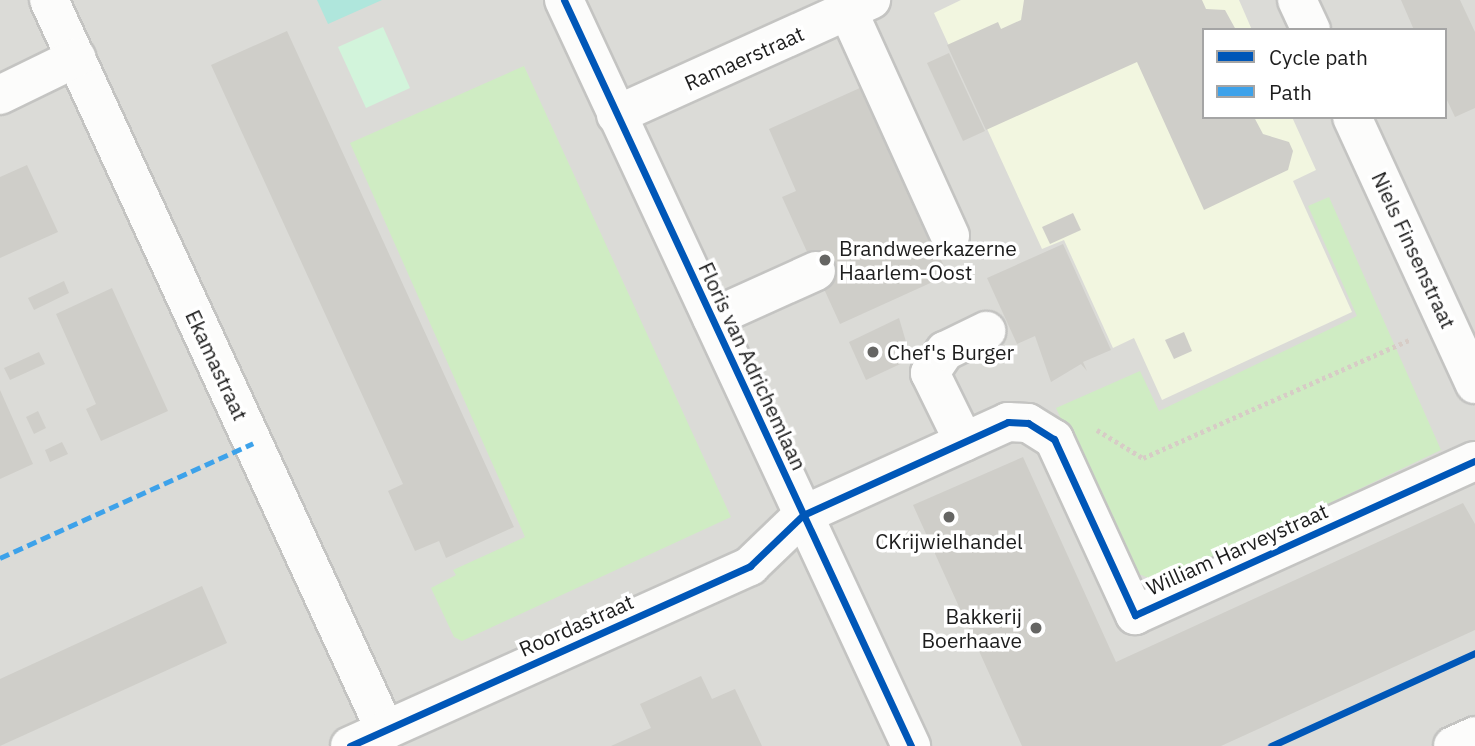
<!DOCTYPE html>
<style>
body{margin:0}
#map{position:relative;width:1475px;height:746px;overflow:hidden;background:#ecece6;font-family:"IBM Plex Sans",sans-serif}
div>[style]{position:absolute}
.residential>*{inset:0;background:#dbdbd7}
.education>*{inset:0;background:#f2f6e0}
.grass>*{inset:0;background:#cfecc3}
.park>*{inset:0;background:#d2f4db}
.pitch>*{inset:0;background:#afe6dc}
.building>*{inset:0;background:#cfcec9}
.path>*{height:4.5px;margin-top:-2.25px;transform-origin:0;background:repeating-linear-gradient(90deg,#d7ccc6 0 3.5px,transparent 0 7px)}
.roads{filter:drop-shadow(2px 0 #c4c4c2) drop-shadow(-2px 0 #c4c4c2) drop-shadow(0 2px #c4c4c2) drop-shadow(0 -2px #c4c4c2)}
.minor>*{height:38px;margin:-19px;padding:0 19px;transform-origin:19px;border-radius:19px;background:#fcfcfb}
.quiet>*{height:5px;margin-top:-2.5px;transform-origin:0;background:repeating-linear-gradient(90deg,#3da2ea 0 10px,transparent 0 15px)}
.cycleway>*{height:7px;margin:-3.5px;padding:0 3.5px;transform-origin:3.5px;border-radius:3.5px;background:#0057b8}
.dots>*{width:19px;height:19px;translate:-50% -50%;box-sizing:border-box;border:4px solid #fff;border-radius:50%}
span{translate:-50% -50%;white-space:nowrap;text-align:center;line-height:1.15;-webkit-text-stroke:7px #fff;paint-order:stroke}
.street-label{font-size:21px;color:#1d1d1d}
.poi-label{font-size:21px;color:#1d1d1d}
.left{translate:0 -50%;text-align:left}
.right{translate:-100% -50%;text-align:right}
.legend{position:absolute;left:1202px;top:28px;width:245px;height:91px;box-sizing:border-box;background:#fff;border:2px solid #a5a5a5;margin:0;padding:9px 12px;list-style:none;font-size:21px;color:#1d1d1d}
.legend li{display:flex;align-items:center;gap:14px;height:35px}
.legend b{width:35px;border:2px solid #a5a5a5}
</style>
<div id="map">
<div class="residential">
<i style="clip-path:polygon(evenodd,0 0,1475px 0,1475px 746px,0 746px,0 0,1204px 30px,1445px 30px,1445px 117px,1204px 117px,1204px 30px)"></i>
</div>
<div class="education">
<i style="clip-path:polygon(961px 0,1239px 0,1252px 30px,1204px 30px,1204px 117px,1292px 117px,1316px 170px,1293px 181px,1352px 312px,1162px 400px,1134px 338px,1113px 348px,1064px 240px,1042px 249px,934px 13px)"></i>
</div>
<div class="grass">
<i style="clip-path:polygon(524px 66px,731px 517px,462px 641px,454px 637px,431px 588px,456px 575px,453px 570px,525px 537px,350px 143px)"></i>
<i style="clip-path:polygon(1329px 197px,1441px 450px,1162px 583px,1131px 571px,1056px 408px,1140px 371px,1159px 411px,1357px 316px,1308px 206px)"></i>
</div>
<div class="park">
<i style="clip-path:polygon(383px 27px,410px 88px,366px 108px,338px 47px)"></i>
</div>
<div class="pitch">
<i style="clip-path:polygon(317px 0,382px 0,328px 24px)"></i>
</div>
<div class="building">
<i style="clip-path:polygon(1024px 0,1202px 0,1206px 9px,1225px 10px,1236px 30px,1204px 30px,1204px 117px,1254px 117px,1263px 134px,1289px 142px,1293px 151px,1288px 170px,1204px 210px,1137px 62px,986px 130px,947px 45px,998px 22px,1001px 29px,1021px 20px)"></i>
<i style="clip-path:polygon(1401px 0,1460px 0,1475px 32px,1475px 108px,1455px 117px,1445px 96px,1445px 30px,1414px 30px)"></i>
<i style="clip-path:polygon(287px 31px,514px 527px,446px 558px,439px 541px,415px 551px,388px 491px,403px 484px,211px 65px)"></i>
<i style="clip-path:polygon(949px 53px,985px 131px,963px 141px,927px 63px)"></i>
<i style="clip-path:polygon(862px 87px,948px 275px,840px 324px,782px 197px,796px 191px,769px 129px)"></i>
<i style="clip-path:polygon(27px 165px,58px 232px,0 258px,0 177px)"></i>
<i style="clip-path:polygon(1073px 213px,1081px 230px,1050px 244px,1042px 227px)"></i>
<i style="clip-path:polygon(1063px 244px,1111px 350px,1083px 362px,1087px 371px,1081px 364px,1051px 382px,1035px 336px,1017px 344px,987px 278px)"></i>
<i style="clip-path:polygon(64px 281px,69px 293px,34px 310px,28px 298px)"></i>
<i style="clip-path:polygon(112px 288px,168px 411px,101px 441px,86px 409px,96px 404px,56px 314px)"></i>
<i style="clip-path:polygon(899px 318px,911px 359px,866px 380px,849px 342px)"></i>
<i style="clip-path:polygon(1184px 332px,1192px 351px,1174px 359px,1165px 340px)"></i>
<i style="clip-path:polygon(39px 352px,45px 364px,10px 380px,4px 368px)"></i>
<i style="clip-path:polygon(0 390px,33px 464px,0 479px)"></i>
<i style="clip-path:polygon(38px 411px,46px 428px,34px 434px,26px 417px)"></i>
<i style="clip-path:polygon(62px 442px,68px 454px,50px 462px,45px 450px)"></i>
<i style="clip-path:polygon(1023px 457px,1116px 662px,1463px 503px,1475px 524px,1475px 630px,1221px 746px,1022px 746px,913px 505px)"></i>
<i style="clip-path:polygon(202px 586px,227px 643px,0 746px,0 679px)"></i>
<i style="clip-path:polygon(701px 676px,712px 699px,735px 689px,762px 746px,611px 746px,651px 728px,640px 704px)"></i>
</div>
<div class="path">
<i style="left:1097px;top:430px;width:54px;rotate:31.3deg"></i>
<i style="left:1143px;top:458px;width:291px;rotate:-23.9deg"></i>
</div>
<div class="roads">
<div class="minor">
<i style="left:49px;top:0;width:804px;rotate:65.28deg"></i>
<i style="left:564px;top:0;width:823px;rotate:65.05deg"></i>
<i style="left:1297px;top:0;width:33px;rotate:65deg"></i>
<i style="left:848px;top:11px;width:247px;rotate:65.6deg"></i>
<i style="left:0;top:95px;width:85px;rotate:-26deg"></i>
<i style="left:616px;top:115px;width:280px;rotate:-24.3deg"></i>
<i style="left:1352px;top:117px;width:294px;rotate:65.3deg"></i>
<i style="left:712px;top:318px;width:114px;rotate:-24.3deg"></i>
<i style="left:964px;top:442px;width:77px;rotate:-116.2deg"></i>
<i style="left:930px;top:373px;width:27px;rotate:-56deg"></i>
<i style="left:945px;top:351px;width:46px;rotate:-26deg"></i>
<i style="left:350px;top:746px;width:439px;rotate:-24.2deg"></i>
<i style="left:750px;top:566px;width:74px;rotate:-43.9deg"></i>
<i style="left:803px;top:515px;width:225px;rotate:-24.4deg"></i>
<i style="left:1008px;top:422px;width:20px;rotate:3deg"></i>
<i style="left:1028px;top:423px;width:31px;rotate:32deg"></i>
<i style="left:1054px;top:439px;width:194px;rotate:65.3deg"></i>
<i style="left:1135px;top:615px;width:373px;rotate:-24.4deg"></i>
<i style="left:1453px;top:746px;width:24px;rotate:-24deg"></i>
</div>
</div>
<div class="quiet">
<i style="left:0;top:558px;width:278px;rotate:-24.4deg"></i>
</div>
<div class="cycleway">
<i style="left:564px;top:0;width:823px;rotate:65.05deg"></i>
<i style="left:350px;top:746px;width:439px;rotate:-24.2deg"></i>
<i style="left:750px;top:566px;width:74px;rotate:-43.9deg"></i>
<i style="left:803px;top:515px;width:225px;rotate:-24.4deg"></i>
<i style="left:1008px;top:422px;width:20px;rotate:3deg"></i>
<i style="left:1028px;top:423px;width:31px;rotate:32deg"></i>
<i style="left:1054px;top:439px;width:194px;rotate:65.3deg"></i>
<i style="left:1135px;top:615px;width:373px;rotate:-24.4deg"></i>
<i style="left:1271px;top:746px;width:224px;rotate:-24.5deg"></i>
</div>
<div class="dots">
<i style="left:825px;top:260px;background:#656563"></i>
<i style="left:873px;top:352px;background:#656563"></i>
<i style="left:949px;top:517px;background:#656563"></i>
<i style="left:1036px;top:628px;background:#656563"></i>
</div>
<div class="street-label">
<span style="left:744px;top:58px;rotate:-24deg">Ramaerstraat</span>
<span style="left:1414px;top:250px;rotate:65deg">Niels Finsenstraat</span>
<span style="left:217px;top:365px;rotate:65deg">Ekamastraat</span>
<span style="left:753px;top:366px;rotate:65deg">Floris van Adrichemlaan</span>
<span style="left:1237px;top:549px;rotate:-24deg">William Harveystraat</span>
<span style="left:576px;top:625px;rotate:-24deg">Roordastraat</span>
</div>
<div class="poi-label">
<span class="left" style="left:839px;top:260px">Brandweerkazerne<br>Haarlem-Oost</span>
<span class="left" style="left:887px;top:352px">Chef's Burger</span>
<span style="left:949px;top:541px">CKrijwielhandel</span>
<span class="right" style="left:1022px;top:628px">Bakkerij<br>Boerhaave</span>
</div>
<ul class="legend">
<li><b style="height:9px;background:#0057b8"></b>Cycle path</li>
<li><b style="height:9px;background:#3da2ea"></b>Path</li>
</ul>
</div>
